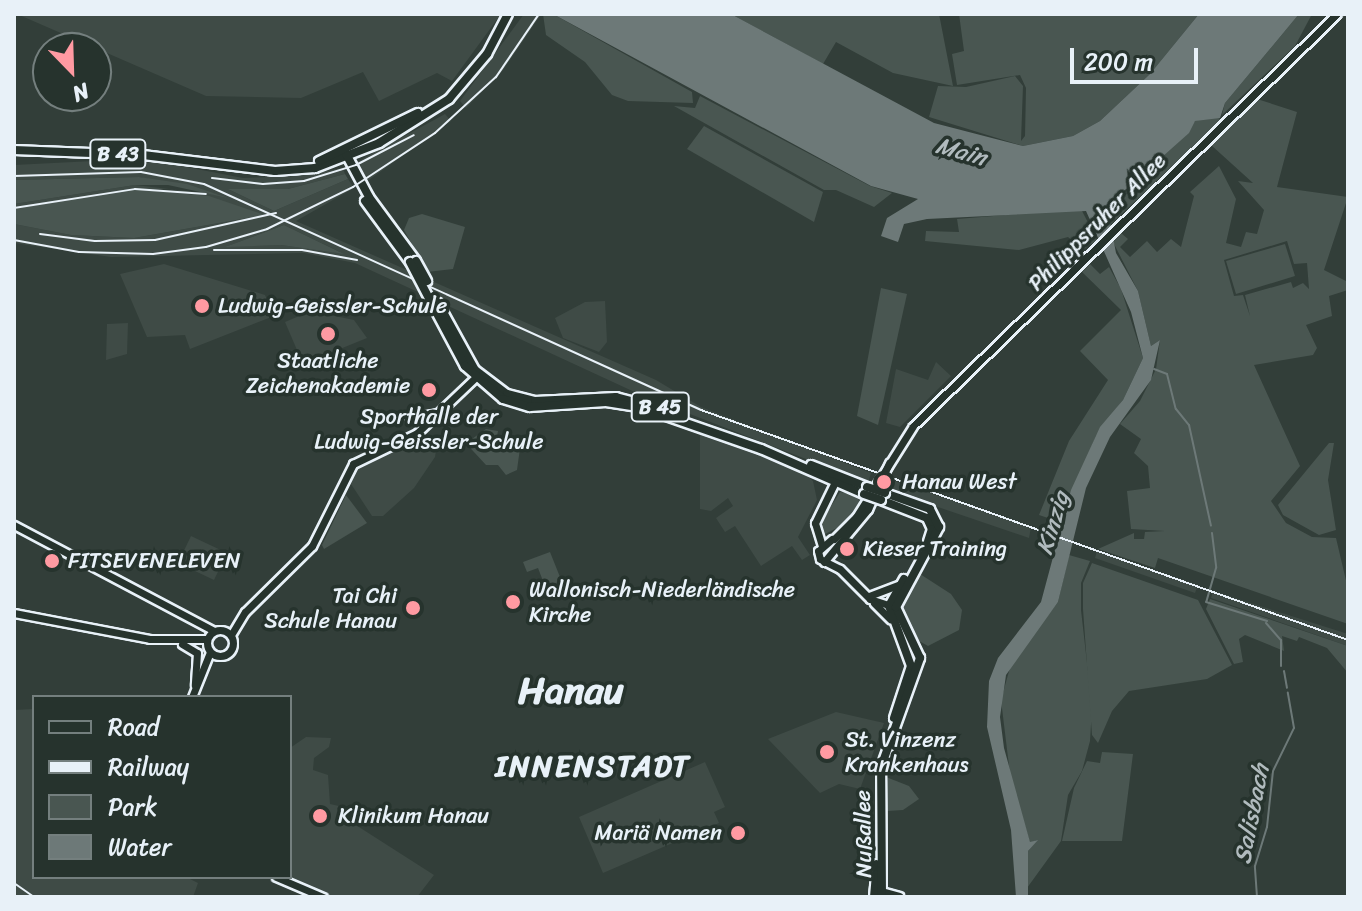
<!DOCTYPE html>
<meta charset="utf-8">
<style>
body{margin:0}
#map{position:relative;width:1362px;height:911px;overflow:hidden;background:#323e39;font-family:Sriracha,sans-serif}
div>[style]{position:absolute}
.built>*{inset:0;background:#3f4b46}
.green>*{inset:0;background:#495651}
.water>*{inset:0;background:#6d7978}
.stream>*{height:2px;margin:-1px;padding:0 1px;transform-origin:1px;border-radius:1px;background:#6d7978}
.roads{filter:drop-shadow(2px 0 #e8f1f8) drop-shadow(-2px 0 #e8f1f8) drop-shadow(0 2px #e8f1f8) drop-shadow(0 -2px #e8f1f8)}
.secondary>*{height:7px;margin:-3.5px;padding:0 3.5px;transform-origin:3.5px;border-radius:3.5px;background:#26332d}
.secondary>.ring{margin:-3.5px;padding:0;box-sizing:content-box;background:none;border:7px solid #26332d;border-radius:50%}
.primary>*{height:8px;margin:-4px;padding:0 4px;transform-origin:4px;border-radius:4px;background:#26332d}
.rail>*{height:2px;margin:-1px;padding:0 1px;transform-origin:1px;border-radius:1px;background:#e8f1f8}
.bridges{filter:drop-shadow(2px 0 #e8f1f8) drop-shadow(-2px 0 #e8f1f8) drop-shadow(0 2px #e8f1f8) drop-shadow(0 -2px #e8f1f8)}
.primary-bridge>*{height:8px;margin:-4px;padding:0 4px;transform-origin:4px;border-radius:4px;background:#26332d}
.dots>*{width:22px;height:22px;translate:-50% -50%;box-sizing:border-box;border:4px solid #26332d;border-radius:50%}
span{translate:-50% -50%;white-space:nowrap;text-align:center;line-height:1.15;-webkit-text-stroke:7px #26332d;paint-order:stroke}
.shield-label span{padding:2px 6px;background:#26332d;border:2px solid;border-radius:6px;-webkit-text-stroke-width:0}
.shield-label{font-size:20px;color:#e8f1f8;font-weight:700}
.street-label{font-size:22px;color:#e8f1f8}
.poi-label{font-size:22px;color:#e8f1f8}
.left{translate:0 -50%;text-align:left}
.right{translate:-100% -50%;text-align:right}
.water-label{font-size:24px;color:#b1bbbe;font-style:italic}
.district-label{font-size:30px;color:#e8f1f8;font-weight:700;letter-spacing:2px}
.town-label{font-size:38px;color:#e8f1f8;font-weight:700}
.frame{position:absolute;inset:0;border:16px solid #e8f1f8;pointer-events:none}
.legend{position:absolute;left:32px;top:695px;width:260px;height:184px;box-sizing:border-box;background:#26332d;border:2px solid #747f7e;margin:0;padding:10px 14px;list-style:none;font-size:24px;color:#e8f1f8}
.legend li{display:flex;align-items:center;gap:16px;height:40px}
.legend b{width:40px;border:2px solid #747f7e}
.north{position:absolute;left:32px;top:32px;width:80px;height:80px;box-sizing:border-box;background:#26332d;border:2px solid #747f7e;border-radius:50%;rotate:157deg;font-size:22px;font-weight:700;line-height:32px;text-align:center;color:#e8f1f8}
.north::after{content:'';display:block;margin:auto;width:28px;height:36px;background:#ff9aa2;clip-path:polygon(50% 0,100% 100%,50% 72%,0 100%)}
.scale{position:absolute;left:1070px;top:48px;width:128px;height:36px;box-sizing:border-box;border:4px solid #e8f1f8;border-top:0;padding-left:10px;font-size:24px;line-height:28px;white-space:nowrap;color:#e8f1f8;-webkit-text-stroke:6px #26332d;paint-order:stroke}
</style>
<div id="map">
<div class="built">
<i style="clip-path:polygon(17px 14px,501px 14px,452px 81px,437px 73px,379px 101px,363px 72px,301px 98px,206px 96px)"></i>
<i style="clip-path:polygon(524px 14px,540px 16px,503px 70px,466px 108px,460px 101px)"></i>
<i style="clip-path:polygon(445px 114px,451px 121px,366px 182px,355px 163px)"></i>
<i style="clip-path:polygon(evenodd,113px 160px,171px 164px,243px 178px,299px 176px,343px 168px,345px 174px,288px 189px,230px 190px,274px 211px,348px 179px,354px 188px,296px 221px,656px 380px,701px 407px,871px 473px,868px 483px,641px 395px,355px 263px,304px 253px,111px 257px,14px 243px,14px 224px,71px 235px,134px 238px,264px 215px,172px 189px,133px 189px,14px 209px,14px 204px,135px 185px,220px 195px,139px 177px,14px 180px,14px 165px,113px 160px,284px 225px,340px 252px,340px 253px,281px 245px,228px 246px,284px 225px)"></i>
<i style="clip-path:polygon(164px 264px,265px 295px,274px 316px,190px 349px,185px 335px,147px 337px,120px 274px)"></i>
<i style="clip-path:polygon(605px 301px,607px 342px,599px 352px,563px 338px,555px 318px,585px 302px)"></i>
<i style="clip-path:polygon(311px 311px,354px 320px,367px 338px,303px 364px,285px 322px)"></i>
<i style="clip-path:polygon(128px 323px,127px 354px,106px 360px,107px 324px)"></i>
<i style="clip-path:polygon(936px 362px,951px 376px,900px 427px,886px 423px,896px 369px,928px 380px)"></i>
<i style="clip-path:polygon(700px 429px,800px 470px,813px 481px,817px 500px,798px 537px,810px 555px,802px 560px,792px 546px,761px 566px,735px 526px,725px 532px,716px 518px,733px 506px,728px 498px,711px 511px,700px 509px)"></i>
<i style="clip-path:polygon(423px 438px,436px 451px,435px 457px,414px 488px,383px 516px,372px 516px,351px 484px,354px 473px,368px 460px)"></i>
<i style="clip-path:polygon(892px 480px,1031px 527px,1029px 538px,888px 490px)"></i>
<i style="clip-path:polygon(191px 536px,227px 553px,214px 580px,178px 563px)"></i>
<i style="clip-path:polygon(1097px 551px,1198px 585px,1195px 593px,1095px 558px)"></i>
<i style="clip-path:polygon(1213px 591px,1348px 634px,1348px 646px,1211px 598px)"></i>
<i style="clip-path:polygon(34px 709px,34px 877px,186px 877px,198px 883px,193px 897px,14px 897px,14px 710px)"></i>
<i style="clip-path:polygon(836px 712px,884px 723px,860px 789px,839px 784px,820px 793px,768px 739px)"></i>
<i style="clip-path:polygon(306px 737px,331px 738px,329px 747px,314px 758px,313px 770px,328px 775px,330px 804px,352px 809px,348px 820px,434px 875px,417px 897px,333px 897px,286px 877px,290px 748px)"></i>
<i style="clip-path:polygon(705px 762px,725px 807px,714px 812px,719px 823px,603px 873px,579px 817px)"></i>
</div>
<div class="green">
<i style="clip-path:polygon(543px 14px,553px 14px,692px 92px,693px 103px,628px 101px,612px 95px,585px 62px,546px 35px)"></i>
<i style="clip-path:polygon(731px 14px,939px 14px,953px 86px,893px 73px,836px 42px,823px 64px)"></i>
<i style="clip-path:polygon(959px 14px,1199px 14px,1150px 74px,1100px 121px,1073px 136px,1023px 146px,929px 117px,938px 86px,966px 87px,1015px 76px,1023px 86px,1021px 141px,1025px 136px,1026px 88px,1020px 75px,957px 85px,952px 54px,964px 51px)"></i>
<i style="clip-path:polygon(1299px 14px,1312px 14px,1295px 46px,1222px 115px,1225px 103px)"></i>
<i style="clip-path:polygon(700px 96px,870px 186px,892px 193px,874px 207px,836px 190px,824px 190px,674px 106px,695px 108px)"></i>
<i style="clip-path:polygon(evenodd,1254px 98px,1297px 112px,1277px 187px,1348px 197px,1324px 270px,1348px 282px,1348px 290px,1329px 296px,1332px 316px,1306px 325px,1317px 348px,1313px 355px,1254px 365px,1300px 466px,1271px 501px,1286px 523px,1312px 537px,1336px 538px,1348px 589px,1348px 624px,1158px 558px,1155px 568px,1098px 549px,1134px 533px,1134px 539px,1144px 539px,1145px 532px,1165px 531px,1131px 529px,1127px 491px,1150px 488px,1148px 466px,1134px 453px,1141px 439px,1120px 424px,1140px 401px,1156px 369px,1160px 340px,1151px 346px,1138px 291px,1113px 242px,1121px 233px,1128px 239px,1120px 247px,1130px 257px,1147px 241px,1157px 252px,1171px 239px,1181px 247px,1194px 196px,1190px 192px,1219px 166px,1236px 199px,1226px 243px,1241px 247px,1246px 232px,1257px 234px,1264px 210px,1238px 181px,1253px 183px,1211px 145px,1254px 98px,1287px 241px,1294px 264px,1307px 263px,1309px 289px,1303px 283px,1293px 288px,1291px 282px,1245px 295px,1250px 316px,1243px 295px,1234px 296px,1224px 260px,1287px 241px)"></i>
<i style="clip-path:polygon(1214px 115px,1221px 120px,1109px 226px,1109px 202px,1132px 188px,1195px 121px)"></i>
<i style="clip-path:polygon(704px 126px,823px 192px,814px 222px,687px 149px)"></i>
<i style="clip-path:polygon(345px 174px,348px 179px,274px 211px,228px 189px,288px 189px)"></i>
<i style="clip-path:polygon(139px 177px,187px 184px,228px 198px,168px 185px,135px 185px,14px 204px,14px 180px)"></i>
<i style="clip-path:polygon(133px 189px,209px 196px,265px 215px,134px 238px,71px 235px,14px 224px,14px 209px)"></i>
<i style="clip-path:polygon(1081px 209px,1097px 240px,1083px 250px,1068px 237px,1019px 250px,925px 241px,926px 231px,959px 232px,957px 219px)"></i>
<i style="clip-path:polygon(422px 214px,465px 227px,453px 269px,427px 272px,404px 230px,409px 218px)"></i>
<i style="clip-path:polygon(284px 225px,344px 254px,281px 245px,225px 247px)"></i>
<i style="clip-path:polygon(1285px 244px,1295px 276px,1236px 294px,1226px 261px)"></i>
<i style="clip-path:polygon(1090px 264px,1100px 274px,1109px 267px,1121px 289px,1143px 358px,1123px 400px,1096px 436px,1060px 522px,1039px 515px,1069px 441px,1108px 380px,1080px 351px,1121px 310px,1082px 272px)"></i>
<i style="clip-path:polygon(881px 288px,907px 294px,878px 425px,857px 416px)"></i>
<i style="clip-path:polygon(486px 429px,498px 431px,496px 442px,520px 448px,517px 470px,506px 475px,498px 465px,486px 465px,461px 438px,467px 434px,472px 439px)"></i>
<i style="clip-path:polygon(1329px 443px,1334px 443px,1328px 480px,1336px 530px,1319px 535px,1283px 515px,1278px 505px)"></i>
<i style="clip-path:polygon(840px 492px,856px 495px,860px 502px,843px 525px,825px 534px,818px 527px)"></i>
<i style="clip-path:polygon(346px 495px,367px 523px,324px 549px,322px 545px)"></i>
<i style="clip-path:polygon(550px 552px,564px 587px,548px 594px,538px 568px,527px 572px,523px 562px)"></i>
<i style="clip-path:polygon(1069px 555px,1090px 561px,1081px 583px,1081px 610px,1092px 707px,1090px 741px,1082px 771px,1068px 795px,1061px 841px,1027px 888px,1028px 851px,1037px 840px,1030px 843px,1010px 774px,1001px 700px,1011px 664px,1058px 602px)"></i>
<i style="clip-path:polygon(1092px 563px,1198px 600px,1232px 665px,1207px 679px,1129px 691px,1112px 711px,1098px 743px,1092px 735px,1083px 609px,1083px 583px)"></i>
<i style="clip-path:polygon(920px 574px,951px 594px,962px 610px,959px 630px,928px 646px,912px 637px,900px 607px)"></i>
<i style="clip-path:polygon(1210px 599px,1348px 646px,1348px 673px,1327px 648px,1299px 637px,1297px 641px,1282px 636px,1284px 651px,1245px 635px,1239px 639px,1243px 662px,1234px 664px,1206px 609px)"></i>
<i style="clip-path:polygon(1102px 752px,1133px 754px,1122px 841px,1062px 841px,1074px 788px,1087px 761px,1100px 763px)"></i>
<i style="clip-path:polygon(886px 777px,909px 786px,919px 799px,903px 810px,887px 811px)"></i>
</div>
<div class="water">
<i style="clip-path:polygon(553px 14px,731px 14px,934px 123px,1023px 146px,1073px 136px,1100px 121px,1150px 74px,1199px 14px,1299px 14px,1225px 103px,1220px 118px,1195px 121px,1189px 133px,1107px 206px,1116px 253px,1138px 291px,1151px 346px,1160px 340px,1151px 380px,1110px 437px,1086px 488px,1058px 602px,1006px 675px,1000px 717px,1004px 748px,1030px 842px,1038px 840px,1028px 851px,1028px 897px,1016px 897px,1011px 830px,987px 727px,989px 681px,998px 658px,1041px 602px,1071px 490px,1100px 427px,1123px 400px,1143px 358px,1131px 312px,1086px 211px,927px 219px,904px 224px,898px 242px,881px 236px,887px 218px,918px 199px,871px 186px)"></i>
</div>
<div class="stream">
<i style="left:1154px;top:369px;width:14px;rotate:21deg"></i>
<i style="left:1167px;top:374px;width:36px;rotate:76deg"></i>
<i style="left:1176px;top:409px;width:21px;rotate:51deg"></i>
<i style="left:1189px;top:425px;width:103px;rotate:77.7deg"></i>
<i style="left:1212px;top:533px;width:35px;rotate:83deg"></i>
<i style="left:1216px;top:568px;width:35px;rotate:106deg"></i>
<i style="left:1206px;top:602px;width:64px;rotate:17.3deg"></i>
<i style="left:1266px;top:623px;width:23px;rotate:49deg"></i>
<i style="left:1281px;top:640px;width:26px;rotate:90deg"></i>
<i style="left:1284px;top:671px;width:17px;rotate:80deg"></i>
<i style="left:1257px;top:897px;width:31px;rotate:-94deg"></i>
<i style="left:1255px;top:866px;width:41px;rotate:-72.9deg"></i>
<i style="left:1267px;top:827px;width:56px;rotate:-83.9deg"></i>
<i style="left:1273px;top:771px;width:48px;rotate:-64deg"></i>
<i style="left:1294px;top:728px;width:36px;rotate:-100deg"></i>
</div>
<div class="roads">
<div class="secondary">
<i style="left:409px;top:418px;width:27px;rotate:-10deg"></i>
<i style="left:14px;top:525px;width:226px;rotate:27.9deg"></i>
<i style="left:832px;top:539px;width:18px;rotate:139deg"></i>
<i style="left:818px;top:551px;width:8px;rotate:76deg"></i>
<i style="left:820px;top:559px;width:22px;rotate:27deg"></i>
<i style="left:840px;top:569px;width:42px;rotate:45deg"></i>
<i style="left:870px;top:599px;width:25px;rotate:18deg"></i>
<i style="left:834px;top:539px;width:31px;rotate:-45deg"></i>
<i style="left:856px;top:517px;width:107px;rotate:-57.9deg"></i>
<i style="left:913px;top:426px;width:591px;rotate:-44.18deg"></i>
<i style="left:822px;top:546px;width:24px;rotate:-107deg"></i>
<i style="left:815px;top:523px;width:46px;rotate:-64deg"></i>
<i style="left:824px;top:562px;width:69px;rotate:-50.3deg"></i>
<i style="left:868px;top:509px;width:51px;rotate:-65.5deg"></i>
<i style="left:869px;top:596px;width:33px;rotate:-21deg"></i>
<i style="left:874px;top:603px;width:23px;rotate:45deg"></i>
<i style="left:14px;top:613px;width:138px;rotate:10.8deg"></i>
<i style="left:150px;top:639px;width:57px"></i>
<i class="ring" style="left:207px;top:630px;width:19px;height:19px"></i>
<i style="left:231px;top:635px;width:27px;rotate:-59deg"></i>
<i style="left:245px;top:612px;width:94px;rotate:-44.6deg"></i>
<i style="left:312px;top:546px;width:92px;rotate:-63.4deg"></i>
<i style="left:353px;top:464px;width:71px;rotate:-25.8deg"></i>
<i style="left:417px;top:433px;width:86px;rotate:-43.6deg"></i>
<i style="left:182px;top:644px;width:17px;rotate:31deg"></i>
<i style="left:197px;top:653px;width:32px;rotate:94deg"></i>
<i style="left:192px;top:697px;width:48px;rotate:-68.2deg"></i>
<i style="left:276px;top:877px;width:51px;rotate:23.1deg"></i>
</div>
<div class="primary">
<i style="left:14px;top:150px;width:129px;rotate:2.2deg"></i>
<i style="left:143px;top:155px;width:133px;rotate:6.9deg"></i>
<i style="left:275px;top:171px;width:40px;rotate:-4.3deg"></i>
<i style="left:315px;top:168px;width:69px;rotate:-21.3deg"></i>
<i style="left:379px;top:143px;width:83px;rotate:-32.2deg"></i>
<i style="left:449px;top:99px;width:59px;rotate:-49.8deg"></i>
<i style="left:487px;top:54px;width:45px;rotate:-62.3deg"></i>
<i style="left:345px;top:152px;width:51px;rotate:61.9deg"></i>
<i style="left:369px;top:197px;width:79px;rotate:53.7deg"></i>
<i style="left:319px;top:161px;width:110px;rotate:-25.9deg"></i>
<i style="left:365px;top:201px;width:76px;rotate:53.6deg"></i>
<i style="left:438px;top:303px;width:77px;rotate:61.1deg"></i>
<i style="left:475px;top:370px;width:40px;rotate:37deg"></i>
<i style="left:507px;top:394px;width:29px;rotate:14deg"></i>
<i style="left:535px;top:401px;width:81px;rotate:-2.8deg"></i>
<i style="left:616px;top:397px;width:62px;rotate:14.9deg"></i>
<i style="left:432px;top:304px;width:70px;rotate:62deg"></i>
<i style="left:465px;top:366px;width:50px;rotate:41deg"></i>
<i style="left:503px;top:399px;width:28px;rotate:17deg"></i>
<i style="left:530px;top:407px;width:76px;rotate:-3.8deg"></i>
<i style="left:606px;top:402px;width:37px;rotate:9deg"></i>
<i style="left:643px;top:408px;width:125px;rotate:19.2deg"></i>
<i style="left:761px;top:449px;width:112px;rotate:23.6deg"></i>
<i style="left:811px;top:465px;width:60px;rotate:21.4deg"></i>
<i style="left:881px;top:500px;width:49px;rotate:21.4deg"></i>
<i style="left:927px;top:518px;width:12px;rotate:66deg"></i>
<i style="left:932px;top:529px;width:13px;rotate:108deg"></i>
<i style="left:894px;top:718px;width:55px;rotate:-71.9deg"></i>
<i style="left:911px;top:666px;width:64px;rotate:-110.1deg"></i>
<i style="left:889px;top:606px;width:31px;rotate:-61deg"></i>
<i style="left:882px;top:892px;width:18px;rotate:16deg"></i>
<i style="left:874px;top:897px;width:33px;rotate:-85deg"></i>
<i style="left:882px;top:897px;width:130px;rotate:-90.4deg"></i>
<i style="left:881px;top:767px;width:116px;rotate:-70.3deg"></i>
<i style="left:920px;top:658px;width:56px;rotate:-115.2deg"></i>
<i style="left:896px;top:607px;width:91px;rotate:-61.7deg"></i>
<i style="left:939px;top:527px;width:20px;rotate:-117deg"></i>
<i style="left:930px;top:509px;width:48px;rotate:-160.4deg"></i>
</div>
</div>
<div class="rail">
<i style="left:14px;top:176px;width:127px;rotate:-1.8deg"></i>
<i style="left:141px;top:172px;width:64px;rotate:10.8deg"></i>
<i style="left:204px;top:184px;width:546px;rotate:24.45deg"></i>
<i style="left:701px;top:410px;width:687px;rotate:19.57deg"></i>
<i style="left:212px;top:178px;width:51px;rotate:6.7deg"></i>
<i style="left:263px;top:184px;width:41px;rotate:-4.2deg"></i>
<i style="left:304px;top:181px;width:54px;rotate:-17.1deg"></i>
<i style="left:356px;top:165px;width:65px;rotate:-27.3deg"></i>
<i style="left:14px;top:208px;width:122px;rotate:-8.9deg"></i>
<i style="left:135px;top:189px;width:71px;rotate:4deg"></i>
<i style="left:40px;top:234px;width:55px;rotate:7.3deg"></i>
<i style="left:95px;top:241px;width:60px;rotate:-1deg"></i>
<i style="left:155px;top:240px;width:124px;rotate:-12.6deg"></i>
<i style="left:14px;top:240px;width:66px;rotate:10.5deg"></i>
<i style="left:79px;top:252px;width:74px;rotate:1.5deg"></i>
<i style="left:153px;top:254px;width:53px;rotate:-7.5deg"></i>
<i style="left:206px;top:247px;width:64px;rotate:-16.4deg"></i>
<i style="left:267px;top:229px;width:96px;rotate:-26deg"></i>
<i style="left:353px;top:187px;width:98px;rotate:-33.4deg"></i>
<i style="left:435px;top:133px;width:83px;rotate:-42.6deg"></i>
<i style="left:496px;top:77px;width:76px;rotate:-55.7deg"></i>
<i style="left:214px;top:250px;width:88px"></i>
<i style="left:302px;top:250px;width:56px;rotate:10.3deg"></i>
<i style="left:14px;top:883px;width:24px;rotate:35deg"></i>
</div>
<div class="bridges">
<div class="primary-bridge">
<i style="left:416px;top:261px;width:23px;rotate:61deg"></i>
<i style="left:410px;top:262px;width:47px;rotate:62.4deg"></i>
<i style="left:867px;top:487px;width:19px;rotate:18deg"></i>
<i style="left:864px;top:494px;width:18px;rotate:19deg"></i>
</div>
</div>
<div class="dots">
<i style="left:202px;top:306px;background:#ff9aa2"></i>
<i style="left:328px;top:334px;background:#ff9aa2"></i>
<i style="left:429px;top:390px;background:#ff9aa2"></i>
<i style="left:884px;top:482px;background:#ff9aa2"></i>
<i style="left:847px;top:549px;background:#ff9aa2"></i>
<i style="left:52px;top:561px;background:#ff9aa2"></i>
<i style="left:513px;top:602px;background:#ff9aa2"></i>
<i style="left:413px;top:608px;background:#ff9aa2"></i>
<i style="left:827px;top:752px;background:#ff9aa2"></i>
<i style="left:320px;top:816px;background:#ff9aa2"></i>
<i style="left:738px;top:833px;background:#ff9aa2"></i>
</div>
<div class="shield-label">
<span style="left:118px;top:154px">B 43</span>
<span style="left:660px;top:407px">B 45</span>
</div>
<div class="street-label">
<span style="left:1097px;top:222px;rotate:-45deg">Philippsruher Allee</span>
<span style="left:863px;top:834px;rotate:-91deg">Nußallee</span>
</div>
<div class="poi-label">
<span class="left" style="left:218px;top:306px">Ludwig-Geissler-Schule</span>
<span style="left:328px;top:373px">Staatliche<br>Zeichenakademie</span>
<span style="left:429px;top:429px">Sporthalle der<br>Ludwig-Geissler-Schule</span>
<span class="left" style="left:902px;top:482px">Hanau West</span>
<span class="left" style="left:863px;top:549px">Kieser Training</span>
<span class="left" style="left:68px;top:561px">FITSEVENELEVEN</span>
<span class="left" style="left:529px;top:602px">Wallonisch-Niederländische<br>Kirche</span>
<span class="right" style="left:397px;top:608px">Tai Chi<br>Schule Hanau</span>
<span class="left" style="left:845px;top:752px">St. Vinzenz<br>Krankenhaus</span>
<span class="left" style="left:338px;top:816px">Klinikum Hanau</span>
<span class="right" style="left:722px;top:833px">Mariä Namen</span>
</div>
<div class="water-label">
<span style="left:961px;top:152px;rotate:15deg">Main</span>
<span style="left:1053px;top:523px;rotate:-74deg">Kinzig</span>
<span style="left:1252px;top:814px;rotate:-79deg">Salisbach</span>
</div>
<div class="district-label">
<span style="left:593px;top:766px">INNENSTADT</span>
</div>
<div class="town-label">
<span style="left:571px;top:691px">Hanau</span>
</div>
<div class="frame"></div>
<ul class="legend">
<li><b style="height:10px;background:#26332d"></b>Road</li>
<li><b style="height:10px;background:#e8f1f8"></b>Railway</li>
<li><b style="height:22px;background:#495651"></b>Park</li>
<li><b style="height:22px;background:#6d7978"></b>Water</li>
</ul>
<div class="north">N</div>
<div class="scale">200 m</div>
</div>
